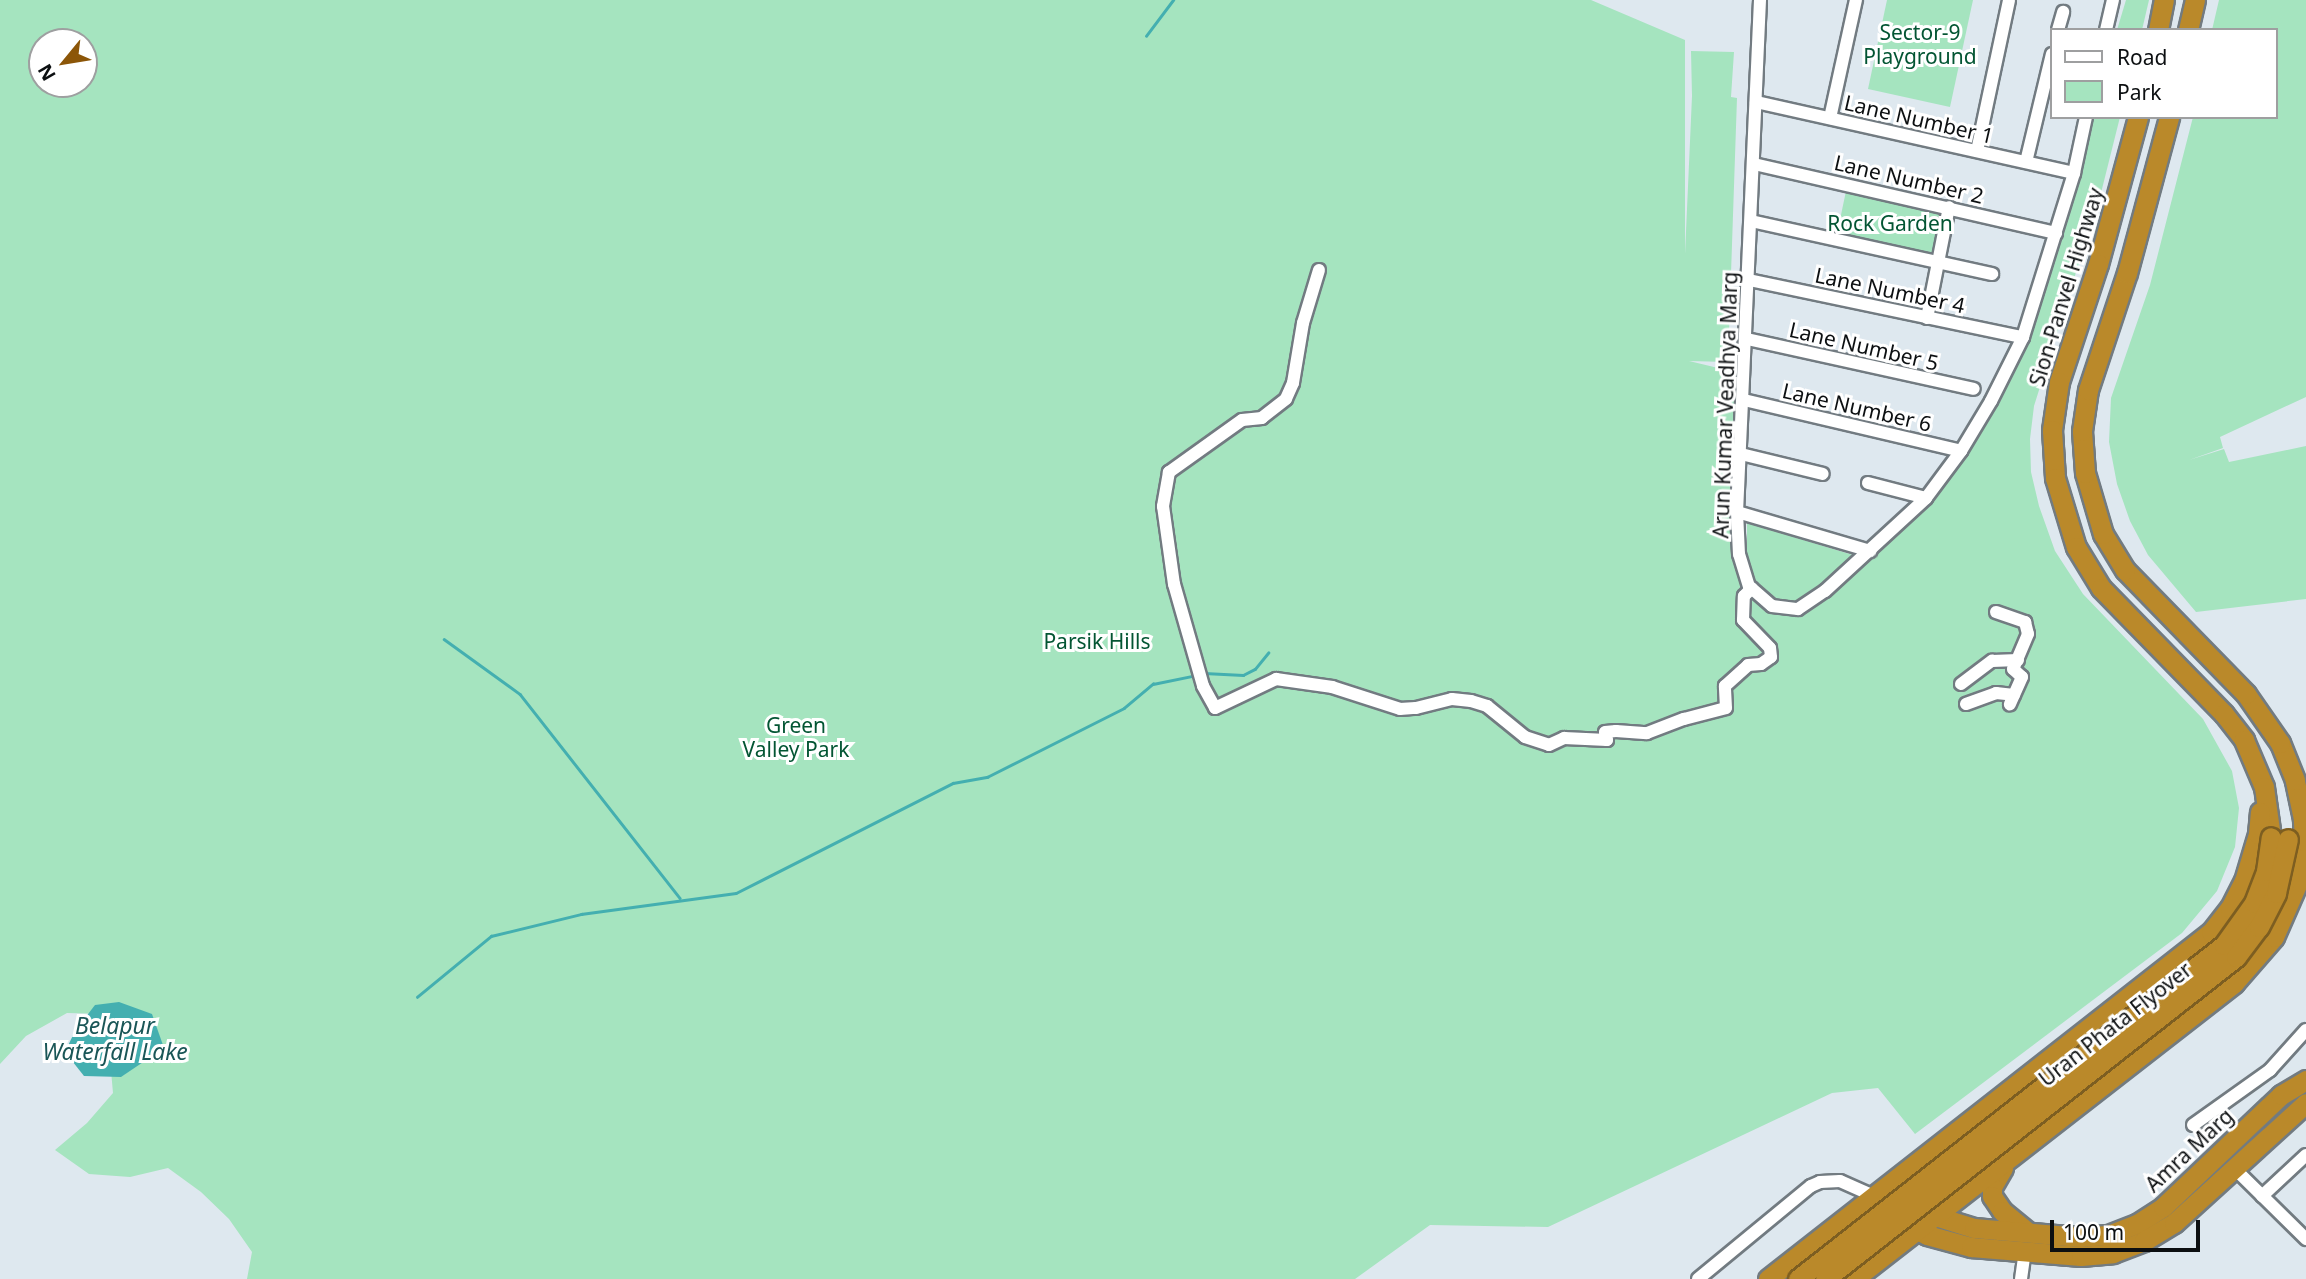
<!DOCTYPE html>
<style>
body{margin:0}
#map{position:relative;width:2306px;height:1279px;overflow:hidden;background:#dee8ef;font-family:"Noto Sans",sans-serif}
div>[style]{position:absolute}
.green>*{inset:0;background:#a5e4bf}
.water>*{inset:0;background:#44afb0}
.stream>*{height:2.5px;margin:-1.25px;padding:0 1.25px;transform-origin:1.25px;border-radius:1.25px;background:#44afb0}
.roads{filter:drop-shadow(2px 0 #727b81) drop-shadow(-2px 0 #727b81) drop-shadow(0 2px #727b81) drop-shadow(0 -2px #727b81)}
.minor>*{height:12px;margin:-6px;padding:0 6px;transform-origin:6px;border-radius:6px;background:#fff}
.highway>*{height:19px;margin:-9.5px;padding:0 9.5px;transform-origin:9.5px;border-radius:9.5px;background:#ba892a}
.bridges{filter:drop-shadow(2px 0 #7d5e21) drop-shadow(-2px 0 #7d5e21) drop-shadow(0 2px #7d5e21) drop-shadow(0 -2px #7d5e21)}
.highway-bridge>*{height:19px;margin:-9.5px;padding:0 9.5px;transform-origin:9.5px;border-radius:9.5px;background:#ba892a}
span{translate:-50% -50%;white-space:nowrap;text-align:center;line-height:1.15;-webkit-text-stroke:6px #fff;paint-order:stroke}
.park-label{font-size:21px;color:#035533}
.street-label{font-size:21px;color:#0c0f11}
.water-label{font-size:23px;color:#1a5657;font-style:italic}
.legend{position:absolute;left:2050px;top:28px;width:228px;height:91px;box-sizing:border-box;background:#fff;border:2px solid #9e9fa0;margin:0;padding:9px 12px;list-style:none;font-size:21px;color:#0c0f11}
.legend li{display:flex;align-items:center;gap:14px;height:35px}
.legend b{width:35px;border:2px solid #9e9fa0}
.north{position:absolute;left:28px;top:28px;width:70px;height:70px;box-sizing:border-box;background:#fff;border:2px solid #9e9fa0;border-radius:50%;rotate:240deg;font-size:19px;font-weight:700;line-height:28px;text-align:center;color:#0c0f11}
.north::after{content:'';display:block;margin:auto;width:24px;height:32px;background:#8c5608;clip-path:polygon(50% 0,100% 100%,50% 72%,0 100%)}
.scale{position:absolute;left:2050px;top:1220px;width:150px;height:32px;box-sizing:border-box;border:4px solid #0c0f11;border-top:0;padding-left:9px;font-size:21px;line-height:24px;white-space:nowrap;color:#0c0f11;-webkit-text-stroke:5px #fff;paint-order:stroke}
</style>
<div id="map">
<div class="green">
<i style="clip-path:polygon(evenodd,0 0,1591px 0,1685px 40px,1685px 254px,1692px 96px,1691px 51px,1734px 52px,1731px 97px,1737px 98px,1728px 362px,1689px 361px,1739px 373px,1731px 512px,1733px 555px,1745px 590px,1766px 609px,1784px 602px,1772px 599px,1755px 584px,1747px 559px,1747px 523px,1853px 555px,1829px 579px,1877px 552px,1929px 502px,1966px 453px,2001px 400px,2089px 117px,2120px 117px,2101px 193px,2034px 406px,2030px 439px,2031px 472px,2039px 506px,2055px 551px,2083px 594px,2203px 719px,2232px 771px,2239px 808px,2235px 847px,2217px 891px,2182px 933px,1915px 1134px,1878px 1088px,1832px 1093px,1548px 1227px,1430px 1225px,1355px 1279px,247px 1279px,252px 1252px,229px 1219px,201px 1192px,168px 1168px,130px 1177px,89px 1174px,55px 1150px,87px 1123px,113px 1093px,106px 1014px,67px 1013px,26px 1036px,0 1064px,0 0,42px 42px,84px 42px,84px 84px,42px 84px,42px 42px)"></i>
<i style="clip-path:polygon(1887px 0,1973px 0,1950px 107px,1868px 89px)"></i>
<i style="clip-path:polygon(2126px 0,2149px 0,2142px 30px,2117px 30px)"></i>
<i style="clip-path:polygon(2219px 0,2306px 0,2306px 397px,2220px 437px,2223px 448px,2189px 460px,2224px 449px,2229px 462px,2306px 446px,2306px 599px,2196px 612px,2148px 555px,2130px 521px,2117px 484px,2109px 442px,2111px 398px,2150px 285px,2193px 117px,2276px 117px,2276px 30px,2212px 30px)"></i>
<i style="clip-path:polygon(1846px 191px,1943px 213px,1933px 256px,1837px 234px)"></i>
</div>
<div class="water">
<i style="clip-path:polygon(119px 1002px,152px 1014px,164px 1048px,121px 1077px,84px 1076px,65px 1052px,75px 1031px,95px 1005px)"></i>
</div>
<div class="stream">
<i style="left:1146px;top:36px;width:45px;rotate:-53.1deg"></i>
<i style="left:444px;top:639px;width:94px;rotate:35.9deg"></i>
<i style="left:520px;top:694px;width:259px;rotate:51.9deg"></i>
<i style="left:1204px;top:673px;width:39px;rotate:3deg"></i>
<i style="left:1243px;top:675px;width:13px;rotate:-27deg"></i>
<i style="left:1255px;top:669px;width:21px;rotate:-51deg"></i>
<i style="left:417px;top:997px;width:96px;rotate:-39.5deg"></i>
<i style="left:491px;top:936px;width:93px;rotate:-13.7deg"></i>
<i style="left:581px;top:914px;width:156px;rotate:-7.7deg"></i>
<i style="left:736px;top:893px;width:243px;rotate:-26.9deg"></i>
<i style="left:953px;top:783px;width:35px;rotate:-10deg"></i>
<i style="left:987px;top:777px;width:153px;rotate:-26.7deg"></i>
<i style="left:1124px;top:708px;width:38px;rotate:-40deg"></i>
<i style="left:1153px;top:684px;width:45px;rotate:-11.6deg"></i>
</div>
<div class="roads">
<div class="minor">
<i style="left:1760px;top:0;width:513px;rotate:92.57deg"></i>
<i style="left:1737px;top:512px;width:42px;rotate:87.3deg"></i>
<i style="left:1739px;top:554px;width:34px;rotate:73deg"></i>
<i style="left:1749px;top:586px;width:30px;rotate:41deg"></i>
<i style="left:1772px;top:606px;width:26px;rotate:7deg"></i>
<i style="left:1798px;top:609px;width:32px;rotate:-34deg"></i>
<i style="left:1825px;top:591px;width:137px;rotate:-42.6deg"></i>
<i style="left:1926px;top:498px;width:59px;rotate:-53.3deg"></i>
<i style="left:1961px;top:451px;width:58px;rotate:-59deg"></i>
<i style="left:1991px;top:401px;width:72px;rotate:-63.4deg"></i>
<i style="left:2023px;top:337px;width:172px;rotate:-72.7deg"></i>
<i style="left:2074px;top:173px;width:57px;rotate:-77.9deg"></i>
<i style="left:2058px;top:30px;width:19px;rotate:-74deg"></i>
<i style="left:2106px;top:30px;width:31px;rotate:-77deg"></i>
<i style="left:1756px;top:102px;width:326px;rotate:12.6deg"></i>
<i style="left:1830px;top:118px;width:121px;rotate:-77.6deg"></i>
<i style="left:1977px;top:151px;width:154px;rotate:-78deg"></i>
<i style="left:2026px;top:162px;width:111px;rotate:-76.5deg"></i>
<i style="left:1754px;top:164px;width:310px;rotate:12.9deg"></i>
<i style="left:1751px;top:221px;width:247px;rotate:12.4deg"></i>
<i style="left:1319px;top:270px;width:55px;rotate:106.8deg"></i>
<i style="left:1303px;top:323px;width:61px;rotate:99.5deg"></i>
<i style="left:1293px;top:383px;width:17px;rotate:114deg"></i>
<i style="left:1286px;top:399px;width:31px;rotate:142deg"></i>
<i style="left:1262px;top:418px;width:20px;rotate:174deg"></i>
<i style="left:1242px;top:420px;width:90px;rotate:144.5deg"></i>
<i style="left:1169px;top:472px;width:35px;rotate:100deg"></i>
<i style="left:1163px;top:506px;width:79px;rotate:82deg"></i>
<i style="left:1174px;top:584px;width:106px;rotate:74.1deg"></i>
<i style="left:1203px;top:686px;width:25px;rotate:61deg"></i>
<i style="left:1215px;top:708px;width:68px;rotate:-25.4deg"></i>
<i style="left:1276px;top:679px;width:57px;rotate:8.1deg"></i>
<i style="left:1332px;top:687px;width:71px;rotate:17.9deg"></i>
<i style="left:1400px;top:709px;width:16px;rotate:-4deg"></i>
<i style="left:1416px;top:708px;width:37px;rotate:-14deg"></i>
<i style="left:1452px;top:699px;width:19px;rotate:6deg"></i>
<i style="left:1471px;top:701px;width:17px;rotate:17deg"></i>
<i style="left:1487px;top:706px;width:49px;rotate:39.2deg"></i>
<i style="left:1525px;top:737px;width:25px;rotate:18deg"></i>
<i style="left:1549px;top:745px;width:17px;rotate:-25deg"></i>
<i style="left:1564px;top:738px;width:43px;rotate:2.7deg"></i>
<i style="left:1607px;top:740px;width:8px;rotate:-104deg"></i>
<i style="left:1605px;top:732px;width:11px;rotate:-5deg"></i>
<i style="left:1616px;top:731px;width:31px;rotate:4deg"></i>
<i style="left:1647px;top:733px;width:40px;rotate:-21deg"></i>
<i style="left:1684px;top:719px;width:43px;rotate:-14.7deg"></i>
<i style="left:1726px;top:708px;width:22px;rotate:-93deg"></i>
<i style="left:1725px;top:686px;width:31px;rotate:-42deg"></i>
<i style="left:1748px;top:665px;width:13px;rotate:-4deg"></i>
<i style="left:1761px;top:664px;width:12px;rotate:-35deg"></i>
<i style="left:1771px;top:657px;width:9px;rotate:-96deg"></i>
<i style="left:1770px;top:648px;width:39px;rotate:-134deg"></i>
<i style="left:1743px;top:620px;width:24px;rotate:-88deg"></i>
<i style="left:1744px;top:596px;width:11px;rotate:-45deg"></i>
<i style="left:1749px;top:280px;width:280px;rotate:11.8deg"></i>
<i style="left:1927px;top:318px;width:113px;rotate:-78.8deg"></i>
<i style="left:1747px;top:339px;width:232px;rotate:12.4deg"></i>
<i style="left:1744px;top:400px;width:223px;rotate:13.2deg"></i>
<i style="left:1741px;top:454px;width:84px;rotate:13.7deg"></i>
<i style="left:1868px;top:483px;width:60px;rotate:14.5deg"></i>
<i style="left:1737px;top:512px;width:139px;rotate:16.3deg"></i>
<i style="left:1996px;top:612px;width:31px;rotate:19deg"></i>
<i style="left:2025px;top:622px;width:12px;rotate:76deg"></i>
<i style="left:2028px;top:634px;width:38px;rotate:113deg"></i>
<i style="left:2013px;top:669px;width:12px;rotate:42deg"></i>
<i style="left:2022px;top:677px;width:30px;rotate:114deg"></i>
<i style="left:1961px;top:684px;width:39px;rotate:-37deg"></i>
<i style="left:1992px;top:661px;width:26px;rotate:-2deg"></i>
<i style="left:1966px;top:704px;width:32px;rotate:-20deg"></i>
<i style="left:1996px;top:693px;width:18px;rotate:6deg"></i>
<i style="left:2193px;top:1125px;width:95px;rotate:-35.5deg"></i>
<i style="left:2270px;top:1070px;width:54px;rotate:-48deg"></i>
<i style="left:2233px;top:1167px;width:103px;rotate:44.6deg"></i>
<i style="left:2262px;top:1196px;width:60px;rotate:-43deg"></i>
<i style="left:1698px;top:1279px;width:146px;rotate:-39.5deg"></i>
<i style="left:1811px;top:1186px;width:10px;rotate:-24deg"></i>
<i style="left:1820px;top:1182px;width:20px;rotate:-3deg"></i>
<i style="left:1840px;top:1181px;width:37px;rotate:24deg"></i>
<i style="left:2021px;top:1279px;width:27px;rotate:-82deg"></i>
</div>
<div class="highway">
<i style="left:2158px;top:30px;width:31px;rotate:-79deg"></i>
<i style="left:2188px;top:30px;width:31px;rotate:-77deg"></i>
<i style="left:2138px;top:117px;width:152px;rotate:105.2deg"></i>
<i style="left:2098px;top:264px;width:124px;rotate:108.3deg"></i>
<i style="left:2059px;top:382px;width:49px;rotate:98.3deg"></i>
<i style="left:2052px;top:430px;width:48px;rotate:86.4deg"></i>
<i style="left:2055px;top:478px;width:72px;rotate:73.1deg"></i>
<i style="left:2076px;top:547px;width:48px;rotate:58.6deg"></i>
<i style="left:2101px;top:588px;width:176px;rotate:45.7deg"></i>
<i style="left:2224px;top:714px;width:33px;rotate:52deg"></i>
<i style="left:2244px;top:740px;width:51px;rotate:66.9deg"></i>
<i style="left:2264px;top:787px;width:50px;rotate:82deg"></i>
<i style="left:2003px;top:1168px;width:22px;rotate:120deg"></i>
<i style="left:1992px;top:1187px;width:9px;rotate:90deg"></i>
<i style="left:1992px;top:1196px;width:18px;rotate:56deg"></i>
<i style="left:2002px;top:1211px;width:33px;rotate:39deg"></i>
<i style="left:1928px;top:1211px;width:9px;rotate:36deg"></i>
<i style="left:1935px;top:1216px;width:41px;rotate:17.1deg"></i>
<i style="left:1974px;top:1228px;width:106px;rotate:4.9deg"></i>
<i style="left:2080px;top:1237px;width:28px;rotate:-4deg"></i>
<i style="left:2108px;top:1235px;width:31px;rotate:-21deg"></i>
<i style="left:2137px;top:1224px;width:31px;rotate:-33deg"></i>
<i style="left:2163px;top:1207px;width:163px;rotate:-43.5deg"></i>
<i style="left:2281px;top:1095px;width:29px;rotate:-31deg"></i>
<i style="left:1910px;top:1226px;width:19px;rotate:28deg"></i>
<i style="left:1927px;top:1235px;width:46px;rotate:15.3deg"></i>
<i style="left:1971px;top:1247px;width:110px;rotate:4.7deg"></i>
<i style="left:2081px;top:1256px;width:32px;rotate:-5deg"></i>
<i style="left:2113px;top:1253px;width:33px;rotate:-21deg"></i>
<i style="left:2144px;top:1241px;width:35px;rotate:-31deg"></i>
<i style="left:2174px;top:1223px;width:178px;rotate:-42.3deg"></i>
<i style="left:1768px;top:1279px;width:563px;rotate:-38.07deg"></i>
<i style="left:2211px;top:932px;width:31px;rotate:-52deg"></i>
<i style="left:2230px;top:908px;width:30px;rotate:-63deg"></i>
<i style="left:2244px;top:881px;width:49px;rotate:-73.4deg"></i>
<i style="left:2258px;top:834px;width:22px;rotate:-85deg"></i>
<i style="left:1854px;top:1279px;width:482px;rotate:-37.9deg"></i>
<i style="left:2234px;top:983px;width:61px;rotate:-49deg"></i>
<i style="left:2274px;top:937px;width:62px;rotate:-66.3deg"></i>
<i style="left:2299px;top:880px;width:39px;rotate:-83deg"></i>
<i style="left:2304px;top:841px;width:22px;rotate:-93deg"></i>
<i style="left:2303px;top:819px;width:40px;rotate:-102deg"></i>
<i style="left:2295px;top:780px;width:40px;rotate:-112deg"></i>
<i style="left:2280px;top:743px;width:60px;rotate:-124.8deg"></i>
<i style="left:2246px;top:694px;width:173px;rotate:-134.3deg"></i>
<i style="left:2125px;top:570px;width:42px;rotate:-121.4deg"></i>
<i style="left:2103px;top:534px;width:64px;rotate:-106.4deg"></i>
<i style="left:2085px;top:473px;width:42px;rotate:-94.1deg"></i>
<i style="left:2082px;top:431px;width:41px;rotate:-81.7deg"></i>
<i style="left:2088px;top:390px;width:123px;rotate:-71.6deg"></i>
<i style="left:2127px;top:273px;width:162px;rotate:-74.9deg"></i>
</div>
</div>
<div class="bridges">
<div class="highway-bridge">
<i style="left:1798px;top:1279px;width:541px;rotate:-38.1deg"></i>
<i style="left:2224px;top:945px;width:52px;rotate:-54.5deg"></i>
<i style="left:2254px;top:903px;width:34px;rotate:-69deg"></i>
<i style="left:2266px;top:871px;width:34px;rotate:-82deg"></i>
<i style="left:1825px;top:1279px;width:522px;rotate:-38.08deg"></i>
<i style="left:2236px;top:957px;width:38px;rotate:-53deg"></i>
<i style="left:2259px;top:927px;width:38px;rotate:-63deg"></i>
<i style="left:2276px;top:893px;width:55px;rotate:-77.5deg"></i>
</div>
</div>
<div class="park-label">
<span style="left:1920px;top:44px">Sector-9<br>Playground</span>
<span style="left:1890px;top:223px">Rock Garden</span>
<span style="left:1097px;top:641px">Parsik Hills</span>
<span style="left:796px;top:737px">Green<br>Valley Park</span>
</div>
<div class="street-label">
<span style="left:1919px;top:119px;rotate:13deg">Lane Number 1</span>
<span style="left:1909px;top:179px;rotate:13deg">Lane Number 2</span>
<span style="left:2066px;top:287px;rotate:-73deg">Sion-Panvel Highway</span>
<span style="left:1890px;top:290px;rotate:12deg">Lane Number 4</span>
<span style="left:1864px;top:346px;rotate:13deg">Lane Number 5</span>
<span style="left:1725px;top:405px;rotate:-88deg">Arun Kumar Veadhya Marg</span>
<span style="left:1857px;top:407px;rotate:13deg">Lane Number 6</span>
<span style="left:2115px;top:1024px;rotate:-38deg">Uran Phata Flyover</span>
<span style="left:2189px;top:1150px;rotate:-43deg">Amra Marg</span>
</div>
<div class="water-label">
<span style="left:115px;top:1038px">Belapur<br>Waterfall Lake</span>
</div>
<ul class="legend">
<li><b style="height:9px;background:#fff"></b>Road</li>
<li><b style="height:19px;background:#a5e4bf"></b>Park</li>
</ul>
<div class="north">N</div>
<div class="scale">100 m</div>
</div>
